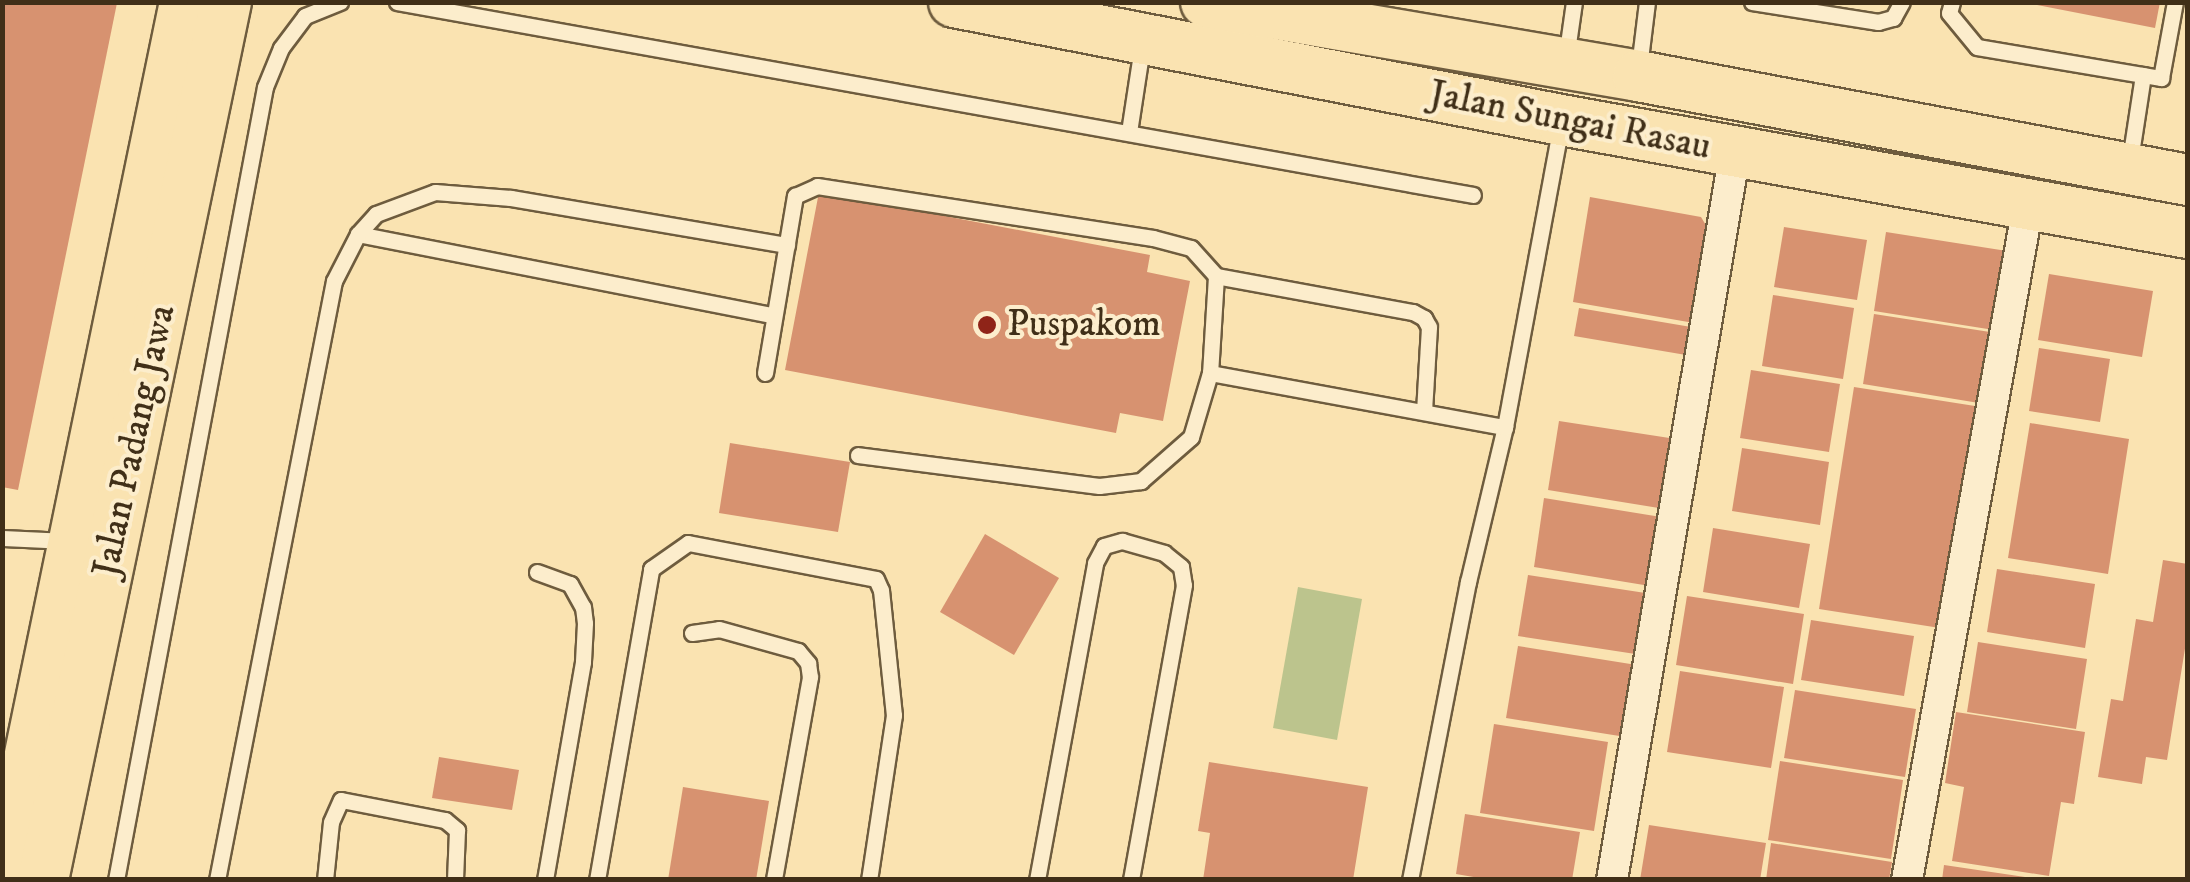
<!DOCTYPE html>
<style>
body{margin:0}
#map{position:relative;width:2190px;height:882px;overflow:hidden;background:#fae3b1;font-family:"IM FELL DW Pica",serif}
div>[style]{position:absolute}
.green>*{inset:0;background:#bcc48d}
.building>*{inset:0;background:#d79270}
.roads{filter:drop-shadow(2px 0 #6e5c3e) drop-shadow(-2px 0 #6e5c3e) drop-shadow(0 2px #6e5c3e) drop-shadow(0 -2px #6e5c3e)}
.service>*{height:15px;margin:-7.5px;padding:0 7.5px;transform-origin:7.5px;border-radius:7.5px;background:#fcedcc}
.minor>*{height:30px;margin:-15px;padding:0 15px;transform-origin:15px;border-radius:15px;background:#fcedcc}
.primary>*{height:50px;margin:-25px;padding:0 25px;transform-origin:25px;border-radius:25px;background:#fae3b1}
.dots>*{width:28px;height:28px;translate:-50% -50%;box-sizing:border-box;border:5px solid #fcedcc;border-radius:50%}
span{translate:-50% -50%;white-space:nowrap;text-align:center;line-height:1.15;-webkit-text-stroke:8px #fcedcc;paint-order:stroke}
.street-label{font-size:38px;color:#402f18}
.poi-label{font-size:38px;color:#402f18}
.left{translate:0 -50%;text-align:left}
.frame{position:absolute;inset:0;border:5px solid #402f18;pointer-events:none}
</style>
<div id="map">
<div class="green">
<i style="clip-path:polygon(1298px 587px,1362px 599px,1337px 740px,1273px 728px)"></i>
</div>
<div class="building">
<i style="clip-path:polygon(2px 2px,117px 3px,18px 490px,2px 487px)"></i>
<i style="clip-path:polygon(2022px 2px,2160px 2px,2155px 28px)"></i>
<i style="clip-path:polygon(819px 192px,1150px 255px,1147px 272px,1190px 281px,1163px 421px,1120px 413px,1116px 433px,785px 370px)"></i>
<i style="clip-path:polygon(1590px 197px,1701px 217px,1710px 232px,1694px 323px,1573px 302px)"></i>
<i style="clip-path:polygon(1784px 227px,1867px 240px,1857px 300px,1774px 287px)"></i>
<i style="clip-path:polygon(1886px 232px,2007px 251px,1994px 330px,1874px 311px)"></i>
<i style="clip-path:polygon(2049px 274px,2153px 291px,2142px 357px,2038px 340px)"></i>
<i style="clip-path:polygon(1773px 295px,1854px 308px,1843px 379px,1762px 366px)"></i>
<i style="clip-path:polygon(1579px 308px,1697px 328px,1692px 356px,1574px 336px)"></i>
<i style="clip-path:polygon(1874px 314px,1990px 332px,1979px 403px,1863px 384px)"></i>
<i style="clip-path:polygon(2039px 348px,2110px 359px,2100px 422px,2029px 411px)"></i>
<i style="clip-path:polygon(1751px 370px,1840px 384px,1829px 452px,1740px 438px)"></i>
<i style="clip-path:polygon(1854px 387px,1975px 406px,1940px 628px,1819px 609px)"></i>
<i style="clip-path:polygon(1559px 421px,1676px 439px,1665px 509px,1548px 490px)"></i>
<i style="clip-path:polygon(2030px 423px,2129px 439px,2108px 574px,2008px 558px)"></i>
<i style="clip-path:polygon(730px 443px,850px 462px,838px 532px,719px 513px)"></i>
<i style="clip-path:polygon(1742px 448px,1829px 462px,1820px 525px,1732px 511px)"></i>
<i style="clip-path:polygon(1544px 498px,1661px 517px,1650px 586px,1534px 567px)"></i>
<i style="clip-path:polygon(1713px 528px,1810px 544px,1799px 608px,1703px 592px)"></i>
<i style="clip-path:polygon(985px 534px,1059px 578px,1014px 655px,940px 612px)"></i>
<i style="clip-path:polygon(2163px 560px,2188px 564px,2188px 630px,2167px 760px,2146px 757px,2142px 784px,2098px 777px,2111px 699px,2123px 701px,2136px 619px,2153px 622px)"></i>
<i style="clip-path:polygon(1997px 569px,2095px 584px,2085px 648px,1987px 632px)"></i>
<i style="clip-path:polygon(1528px 575px,1652px 594px,1642px 655px,1518px 636px)"></i>
<i style="clip-path:polygon(1687px 596px,1804px 614px,1793px 684px,1676px 665px)"></i>
<i style="clip-path:polygon(1811px 620px,1914px 636px,1904px 696px,1801px 680px)"></i>
<i style="clip-path:polygon(1978px 642px,2087px 659px,2076px 729px,1967px 712px)"></i>
<i style="clip-path:polygon(1518px 646px,1643px 666px,1632px 738px,1506px 718px)"></i>
<i style="clip-path:polygon(1680px 671px,1784px 687px,1771px 768px,1667px 752px)"></i>
<i style="clip-path:polygon(1795px 690px,1916px 709px,1905px 777px,1784px 758px)"></i>
<i style="clip-path:polygon(1956px 712px,2085px 732px,2074px 804px,2061px 802px,2049px 876px,1952px 861px,1964px 787px,1945px 783px)"></i>
<i style="clip-path:polygon(1494px 724px,1608px 742px,1594px 831px,1480px 813px)"></i>
<i style="clip-path:polygon(439px 757px,519px 770px,512px 810px,432px 798px)"></i>
<i style="clip-path:polygon(1780px 761px,1903px 780px,1891px 859px,1768px 840px)"></i>
<i style="clip-path:polygon(1209px 762px,1368px 787px,1353px 880px,1203px 880px,1210px 833px,1198px 831px)"></i>
<i style="clip-path:polygon(683px 787px,769px 801px,756px 880px,668px 880px)"></i>
<i style="clip-path:polygon(1465px 814px,1580px 832px,1572px 880px,1491px 880px,1456px 874px)"></i>
<i style="clip-path:polygon(1649px 825px,1766px 843px,1760px 880px,1640px 880px)"></i>
<i style="clip-path:polygon(1771px 843px,1892px 862px,1889px 880px,1766px 880px)"></i>
<i style="clip-path:polygon(1944px 865px,2025px 877px,2024px 880px,1942px 880px)"></i>
</div>
<div class="roads">
<div class="service">
<i style="left:397px;top:2px;width:1093px;rotate:10.17deg"></i>
<i style="left:1752px;top:2px;width:128px;rotate:9deg"></i>
<i style="left:1878px;top:22px;width:16px;rotate:-15deg"></i>
<i style="left:1893px;top:18px;width:18px;rotate:-61deg"></i>
<i style="left:1952px;top:2px;width:11px;rotate:105deg"></i>
<i style="left:1949px;top:13px;width:44px;rotate:50.5deg"></i>
<i style="left:1977px;top:47px;width:187px;rotate:9.6deg"></i>
<i style="left:2161px;top:78px;width:77px;rotate:-79.6deg"></i>
<i style="left:1566px;top:58px;width:57px;rotate:-81.9deg"></i>
<i style="left:1639px;top:67px;width:65px;rotate:-83deg"></i>
<i style="left:1129px;top:132px;width:86px;rotate:-81.3deg"></i>
<i style="left:2130px;top:160px;width:86px;rotate:-81.3deg"></i>
<i style="left:358px;top:234px;width:422px;rotate:11.1deg"></i>
<i style="left:1216px;top:276px;width:200px;rotate:10.4deg"></i>
<i style="left:1413px;top:312px;width:13px;rotate:29deg"></i>
<i style="left:1424px;top:318px;width:10px;rotate:61deg"></i>
<i style="left:1429px;top:327px;width:83px;rotate:93.4deg"></i>
<i style="left:765px;top:373px;width:180px;rotate:-80.4deg"></i>
<i style="left:795px;top:196px;width:24px;rotate:-24deg"></i>
<i style="left:817px;top:186px;width:340px;rotate:8.8deg"></i>
<i style="left:1153px;top:238px;width:39px;rotate:15deg"></i>
<i style="left:1191px;top:248px;width:38px;rotate:48deg"></i>
<i style="left:1216px;top:276px;width:97px;rotate:93.5deg"></i>
<i style="left:1210px;top:373px;width:67px;rotate:106.5deg"></i>
<i style="left:1191px;top:437px;width:67px;rotate:138.7deg"></i>
<i style="left:1141px;top:481px;width:42px;rotate:173.2deg"></i>
<i style="left:1099px;top:486px;width:243px;rotate:-172.7deg"></i>
<i style="left:1210px;top:373px;width:300px;rotate:10.4deg"></i>
<i style="left:2px;top:538px;width:63px;rotate:2.7deg"></i>
<i style="left:537px;top:572px;width:35px;rotate:20deg"></i>
<i style="left:570px;top:584px;width:26px;rotate:61deg"></i>
<i style="left:583px;top:607px;width:16px;rotate:83deg"></i>
<i style="left:585px;top:623px;width:39px;rotate:93deg"></i>
<i style="left:583px;top:662px;width:221px;rotate:99.9deg"></i>
<i style="left:692px;top:633px;width:27px;rotate:-8deg"></i>
<i style="left:719px;top:629px;width:82px;rotate:15.6deg"></i>
<i style="left:798px;top:651px;width:16px;rotate:50deg"></i>
<i style="left:808px;top:663px;width:14px;rotate:82deg"></i>
<i style="left:810px;top:677px;width:206px;rotate:100.1deg"></i>
<i style="left:116px;top:880px;width:807px;rotate:-79.36deg"></i>
<i style="left:265px;top:87px;width:42px;rotate:-67.7deg"></i>
<i style="left:281px;top:48px;width:40px;rotate:-53deg"></i>
<i style="left:305px;top:16px;width:38px;rotate:-22deg"></i>
<i style="left:217px;top:880px;width:610px;rotate:-78.95deg"></i>
<i style="left:334px;top:281px;width:53px;rotate:-62.9deg"></i>
<i style="left:358px;top:234px;width:27px;rotate:-48deg"></i>
<i style="left:376px;top:214px;width:63px;rotate:-20.4deg"></i>
<i style="left:435px;top:192px;width:76px;rotate:4.5deg"></i>
<i style="left:511px;top:198px;width:280px;rotate:9.7deg"></i>
<i style="left:325px;top:880px;width:58px;rotate:-84.1deg"></i>
<i style="left:331px;top:822px;width:24px;rotate:-66deg"></i>
<i style="left:341px;top:800px;width:106px;rotate:10.9deg"></i>
<i style="left:445px;top:820px;width:16px;rotate:40deg"></i>
<i style="left:457px;top:830px;width:50px;rotate:92.3deg"></i>
<i style="left:597px;top:880px;width:316px;rotate:-80.1deg"></i>
<i style="left:651px;top:569px;width:45px;rotate:-35.1deg"></i>
<i style="left:688px;top:543px;width:191px;rotate:10.8deg"></i>
<i style="left:876px;top:579px;width:12px;rotate:66deg"></i>
<i style="left:881px;top:590px;width:126px;rotate:84.1deg"></i>
<i style="left:894px;top:715px;width:167px;rotate:98.6deg"></i>
<i style="left:1037px;top:880px;width:322px;rotate:-79.6deg"></i>
<i style="left:1095px;top:563px;width:19px;rotate:-62deg"></i>
<i style="left:1104px;top:546px;width:19px;rotate:-16deg"></i>
<i style="left:1122px;top:541px;width:44px;rotate:15.9deg"></i>
<i style="left:1164px;top:553px;width:22px;rotate:39deg"></i>
<i style="left:1181px;top:567px;width:18px;rotate:81deg"></i>
<i style="left:1184px;top:585px;width:300px;rotate:100.2deg"></i>
<i style="left:1410px;top:880px;width:304px;rotate:-79deg"></i>
<i style="left:1468px;top:582px;width:159px;rotate:-76.6deg"></i>
<i style="left:1505px;top:427px;width:303px;rotate:-79.5deg"></i>
</div>
<div class="minor">
<i style="left:1612px;top:880px;width:738px;rotate:-80.41deg"></i>
<i style="left:1907px;top:880px;width:685px;rotate:-79.82deg"></i>
</div>
<div class="primary">
<i style="left:954px;top:2px;width:618px;rotate:11deg"></i>
<i style="left:1561px;top:120px;width:637px;rotate:10.22deg"></i>
<i style="left:1206px;top:2px;width:438px;rotate:9.7deg"></i>
<i style="left:1638px;top:76px;width:560px;rotate:10.71deg"></i>
<i style="left:4px;top:880px;width:896px;rotate:-78.35deg"></i>
<i style="left:43px;top:880px;width:897px;rotate:-78.23deg"></i>
</div>
</div>
<div class="dots">
<i style="left:987px;top:325px;background:#8f2418"></i>
</div>
<div class="street-label">
<span style="left:1570px;top:121px;rotate:11deg">Jalan Sungai Rasau</span>
<span style="left:135px;top:441px;rotate:-78deg">Jalan Padang Jawa</span>
</div>
<div class="poi-label">
<span class="left" style="left:1007px;top:325px">Puspakom</span>
</div>
<div class="frame"></div>
</div>
